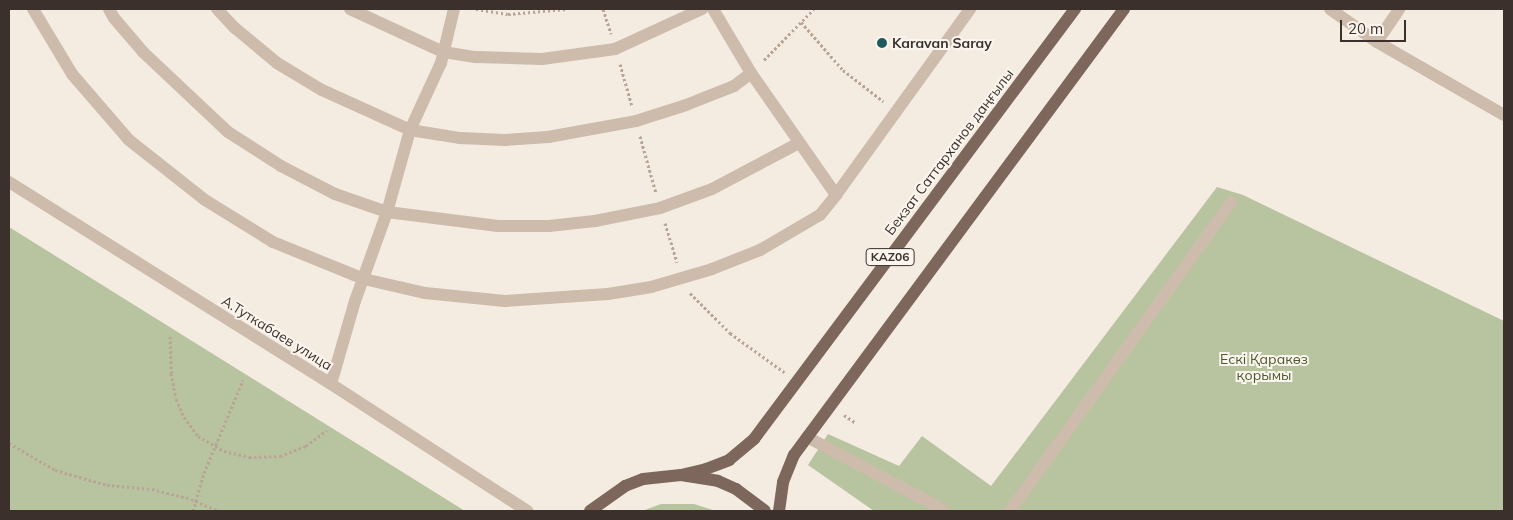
<!DOCTYPE html>
<meta charset="utf-8">
<style>
body{margin:0}
#map{position:relative;width:1513px;height:520px;overflow:hidden;background:#f4ebe1;font-family:Mulish,sans-serif}
div>[style]{position:absolute}
.green>*{inset:0;background:#b8c4a0}
.path>*{height:3px;margin-top:-1.5px;transform-origin:0;background:repeating-linear-gradient(90deg,#b9a596 0 2.5px,transparent 0 5px)}
.minor>*{height:12px;margin:-6px;padding:0 6px;transform-origin:6px;border-radius:6px;background:#cdbbac}
.major>*{height:12px;margin:-6px;padding:0 6px;transform-origin:6px;border-radius:6px;background:#7d675c}
.dots>*{width:14px;height:14px;translate:-50% -50%;box-sizing:border-box;border:2px solid #fbf5ee;border-radius:50%}
span{translate:-50% -50%;white-space:nowrap;text-align:center;line-height:1.15;-webkit-text-stroke:4px #fbf5ee;paint-order:stroke}
.shield-label span{padding:1px 4px;background:#fbf5ee;border:1px solid;border-radius:4px;-webkit-text-stroke-width:0}
.shield-label{font-size:12px;color:#3b302b;font-weight:700}
.poi-label{font-size:14px;color:#3b302b;font-weight:700}
.left{translate:0 -50%;text-align:left}
.street-label{font-size:14px;color:#3b302b}
.park-label{font-size:14px;color:#4a5a2e}
.frame{position:absolute;inset:0;border:10px solid #3b302b;pointer-events:none}
.scale{position:absolute;left:1340px;top:20px;width:66px;height:22px;box-sizing:border-box;border:2px solid #3b302b;border-top:0;padding-left:6px;font-size:15px;line-height:18px;white-space:nowrap;color:#3b302b;-webkit-text-stroke:4px #fbf5ee;paint-order:stroke}
</style>
<div id="map">
<div class="green">
<i style="clip-path:polygon(1217px 187px,1243px 195px,1504px 321px,1504px 511px,874px 511px,808px 465px,828px 434px,899px 466px,922px 436px,991px 486px)"></i>
<i style="clip-path:polygon(9px 227px,465px 511px,9px 511px)"></i>
<i style="clip-path:polygon(661px 504px,694px 504px,716px 511px,642px 511px)"></i>
</div>
<div class="path">
<i style="left:476px;top:9px;width:32px;rotate:9deg"></i>
<i style="left:508px;top:14px;width:59px;rotate:-4.8deg"></i>
<i style="left:603px;top:9px;width:26px;rotate:72deg"></i>
<i style="left:801px;top:22px;width:64px;rotate:48.8deg"></i>
<i style="left:843px;top:70px;width:51px;rotate:37.8deg"></i>
<i style="left:764px;top:60px;width:71px;rotate:-45.6deg"></i>
<i style="left:620px;top:64px;width:44px;rotate:74.1deg"></i>
<i style="left:640px;top:136px;width:59px;rotate:74.3deg"></i>
<i style="left:665px;top:223px;width:41px;rotate:72.9deg"></i>
<i style="left:690px;top:293px;width:57px;rotate:45deg"></i>
<i style="left:730px;top:333px;width:67px;rotate:35.8deg"></i>
<i style="left:170px;top:336px;width:37px;rotate:88deg"></i>
<i style="left:171px;top:373px;width:26px;rotate:79deg"></i>
<i style="left:176px;top:399px;width:20px;rotate:66deg"></i>
<i style="left:184px;top:417px;width:24px;rotate:54deg"></i>
<i style="left:198px;top:436px;width:30px;rotate:30deg"></i>
<i style="left:224px;top:451px;width:26px;rotate:13deg"></i>
<i style="left:249px;top:457px;width:31px;rotate:-2deg"></i>
<i style="left:280px;top:456px;width:28px;rotate:-21deg"></i>
<i style="left:306px;top:446px;width:26px;rotate:-37deg"></i>
<i style="left:844px;top:415px;width:14px;rotate:34deg"></i>
<i style="left:9px;top:443px;width:53px;rotate:30.4deg"></i>
<i style="left:55px;top:470px;width:54px;rotate:16.1deg"></i>
<i style="left:107px;top:485px;width:45px;rotate:5.1deg"></i>
<i style="left:152px;top:489px;width:40px;rotate:14.4deg"></i>
<i style="left:191px;top:499px;width:30px;rotate:24deg"></i>
<i style="left:193px;top:511px;width:40px;rotate:-74deg"></i>
<i style="left:204px;top:473px;width:101px;rotate:-67.2deg"></i>
</div>
<div class="minor">
<i style="left:33px;top:9px;width:76px;rotate:59deg"></i>
<i style="left:72px;top:74px;width:87px;rotate:49.2deg"></i>
<i style="left:129px;top:140px;width:97px;rotate:38.3deg"></i>
<i style="left:205px;top:200px;width:80px;rotate:31.7deg"></i>
<i style="left:273px;top:242px;width:98px;rotate:22.1deg"></i>
<i style="left:364px;top:279px;width:63px;rotate:12.9deg"></i>
<i style="left:425px;top:293px;width:80px;rotate:5.7deg"></i>
<i style="left:505px;top:301px;width:103px;rotate:-3.9deg"></i>
<i style="left:608px;top:294px;width:44px;rotate:-9.2deg"></i>
<i style="left:651px;top:287px;width:64px;rotate:-16.4deg"></i>
<i style="left:712px;top:269px;width:52px;rotate:-21.6deg"></i>
<i style="left:760px;top:250px;width:69px;rotate:-30.3deg"></i>
<i style="left:820px;top:215px;width:26px;rotate:-51deg"></i>
<i style="left:109px;top:9px;width:10px;rotate:61deg"></i>
<i style="left:114px;top:18px;width:45px;rotate:49.5deg"></i>
<i style="left:143px;top:52px;width:117px;rotate:43.3deg"></i>
<i style="left:228px;top:132px;width:63px;rotate:32.7deg"></i>
<i style="left:281px;top:166px;width:61px;rotate:27.4deg"></i>
<i style="left:335px;top:194px;width:55px;rotate:19.1deg"></i>
<i style="left:387px;top:212px;width:112px;rotate:7.2deg"></i>
<i style="left:498px;top:226px;width:51px"></i>
<i style="left:549px;top:226px;width:46px;rotate:-6.2deg"></i>
<i style="left:595px;top:221px;width:66px;rotate:-11.3deg"></i>
<i style="left:660px;top:208px;width:55px;rotate:-20.1deg"></i>
<i style="left:712px;top:189px;width:98px;rotate:-27.9deg"></i>
<i style="left:217px;top:9px;width:26px;rotate:47deg"></i>
<i style="left:235px;top:28px;width:55px;rotate:39.8deg"></i>
<i style="left:277px;top:63px;width:52px;rotate:31deg"></i>
<i style="left:322px;top:90px;width:97px;rotate:24.4deg"></i>
<i style="left:410px;top:130px;width:51px;rotate:9.1deg"></i>
<i style="left:460px;top:138px;width:45px;rotate:2.5deg"></i>
<i style="left:505px;top:140px;width:43px;rotate:-4deg"></i>
<i style="left:548px;top:137px;width:89px;rotate:-10.3deg"></i>
<i style="left:636px;top:121px;width:52px;rotate:-17.7deg"></i>
<i style="left:686px;top:105px;width:52px;rotate:-21.6deg"></i>
<i style="left:734px;top:86px;width:21px;rotate:-37deg"></i>
<i style="left:350px;top:9px;width:102px;rotate:24.8deg"></i>
<i style="left:443px;top:52px;width:33px;rotate:9deg"></i>
<i style="left:476px;top:57px;width:66px;rotate:1.7deg"></i>
<i style="left:542px;top:59px;width:74px;rotate:-7.8deg"></i>
<i style="left:615px;top:49px;width:96px;rotate:-24.7deg"></i>
<i style="left:713px;top:9px;width:74px;rotate:59.3deg"></i>
<i style="left:751px;top:73px;width:149px;rotate:55.1deg"></i>
<i style="left:836px;top:195px;width:229px;rotate:-54.2deg"></i>
<i style="left:1330px;top:9px;width:57px;rotate:35.1deg"></i>
<i style="left:1377px;top:42px;width:146px;rotate:29.9deg"></i>
<i style="left:1377px;top:42px;width:40px;rotate:-56deg"></i>
<i style="left:9px;top:182px;width:380px;rotate:32.1deg"></i>
<i style="left:331px;top:384px;width:234px;rotate:32.9deg"></i>
<i style="left:331px;top:384px;width:86px;rotate:-73.9deg"></i>
<i style="left:355px;top:301px;width:95px;rotate:-70.2deg"></i>
<i style="left:387px;top:212px;width:85px;rotate:-74.3deg"></i>
<i style="left:410px;top:130px;width:74px;rotate:-65.2deg"></i>
<i style="left:441px;top:63px;width:56px;rotate:-76.5deg"></i>
<i style="left:807px;top:437px;width:153px;rotate:28.1deg"></i>
<i style="left:942px;top:509px;width:3px;rotate:135deg"></i>
<i style="left:1010px;top:511px;width:380px;rotate:-54.4deg"></i>
</div>
<div class="major">
<i style="left:681px;top:475px;width:26px;rotate:-13deg"></i>
<i style="left:706px;top:469px;width:25px;rotate:-21deg"></i>
<i style="left:729px;top:460px;width:33px;rotate:-40deg"></i>
<i style="left:754px;top:439px;width:537px;rotate:-53.26deg"></i>
<i style="left:590px;top:511px;width:43px;rotate:-35.5deg"></i>
<i style="left:625px;top:486px;width:19px;rotate:-21deg"></i>
<i style="left:643px;top:479px;width:38px;rotate:-6deg"></i>
<i style="left:681px;top:475px;width:37px;rotate:9deg"></i>
<i style="left:718px;top:481px;width:20px;rotate:24deg"></i>
<i style="left:736px;top:489px;width:36px;rotate:37deg"></i>
<i style="left:779px;top:511px;width:29px;rotate:-82deg"></i>
<i style="left:783px;top:482px;width:29px;rotate:-68deg"></i>
<i style="left:794px;top:455px;width:555px;rotate:-53.5deg"></i>
</div>
<div class="dots">
<i style="left:882px;top:43px;background:#1f5a5e"></i>
</div>
<div class="shield-label">
<span style="left:890px;top:257px">KАZ06</span>
</div>
<div class="poi-label">
<span class="left" style="left:892px;top:43px">Karavan Saray</span>
</div>
<div class="street-label">
<span style="left:949px;top:152px;rotate:-53deg">Бекзат Саттарханов даңғылы</span>
<span style="left:277px;top:333px;rotate:32deg">А.Туткабаев улица</span>
</div>
<div class="park-label">
<span style="left:1264px;top:367px">Ескі Қаракөз<br>қорымы</span>
</div>
<div class="frame"></div>
<div class="scale">20 m</div>
</div>
